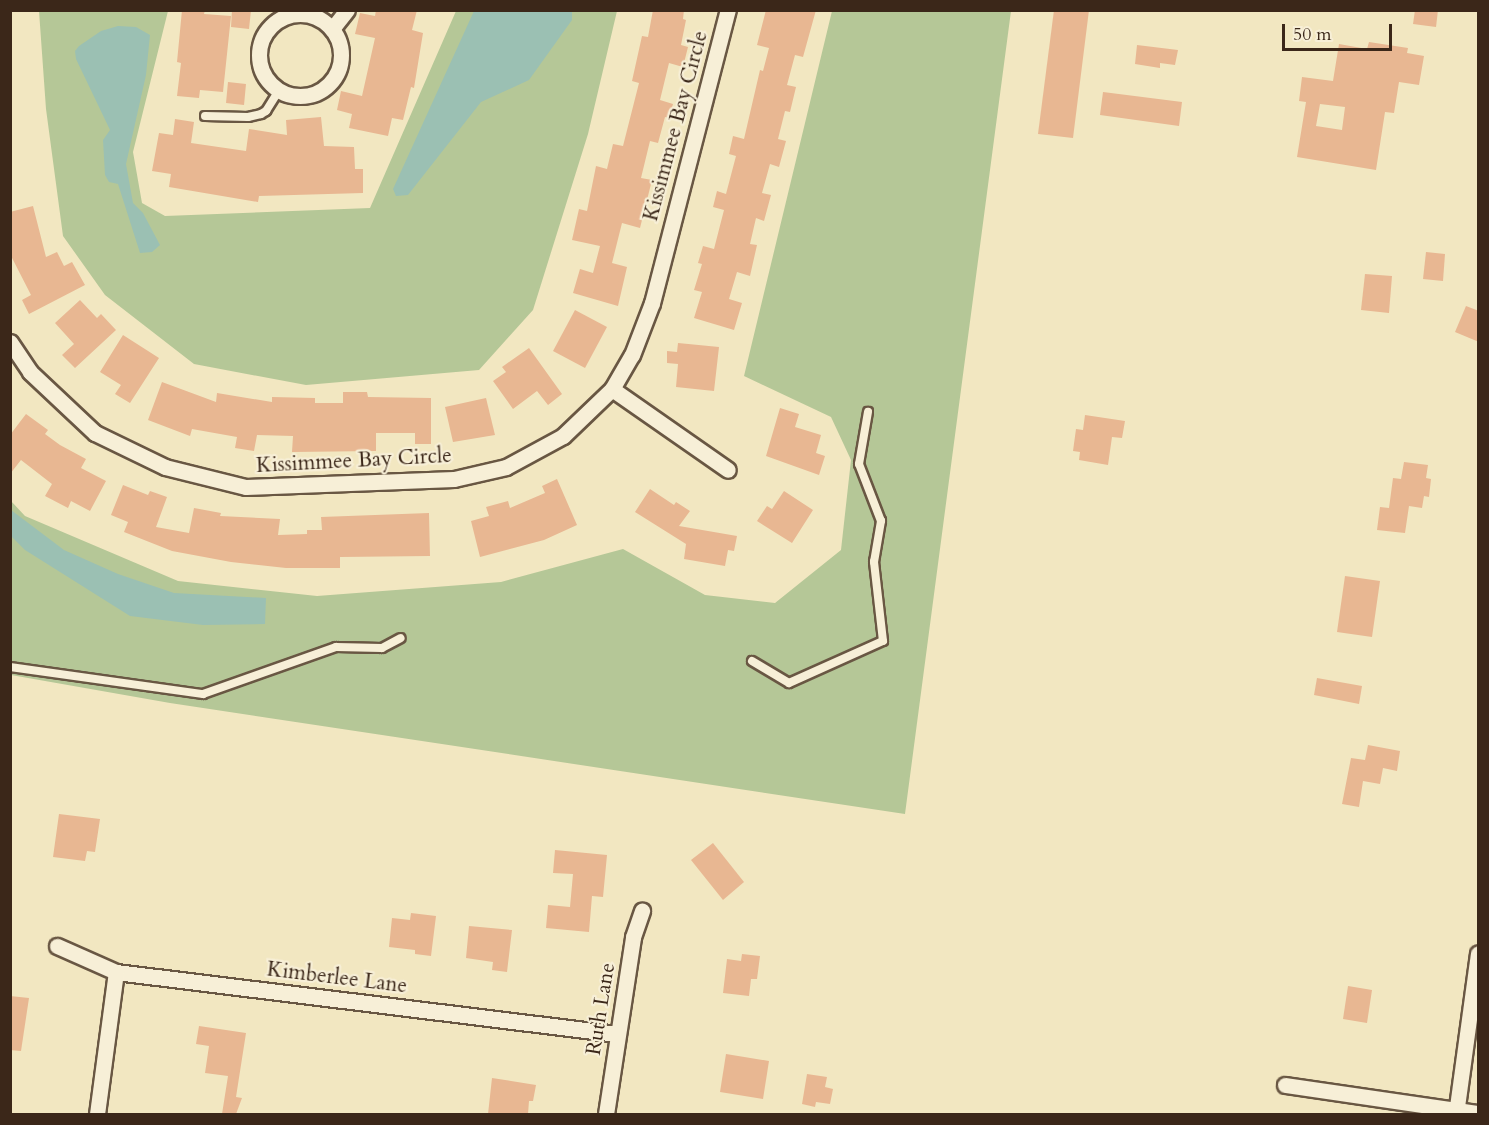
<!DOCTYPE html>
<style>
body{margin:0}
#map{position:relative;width:1489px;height:1125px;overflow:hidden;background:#f2e7c1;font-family:Cardo,serif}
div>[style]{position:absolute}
.green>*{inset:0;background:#b5c797}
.water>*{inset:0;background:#9bc0b3}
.building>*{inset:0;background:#e8b792}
.roads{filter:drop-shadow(2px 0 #695743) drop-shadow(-2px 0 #695743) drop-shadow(0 2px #695743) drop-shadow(0 -2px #695743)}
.lane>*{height:8px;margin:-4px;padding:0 4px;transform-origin:4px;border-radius:4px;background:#f7efd7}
.street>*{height:15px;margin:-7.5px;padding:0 7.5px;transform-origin:7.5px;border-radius:7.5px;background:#f7efd7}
.street>.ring{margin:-7.5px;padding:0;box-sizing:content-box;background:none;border:15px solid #f7efd7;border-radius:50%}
span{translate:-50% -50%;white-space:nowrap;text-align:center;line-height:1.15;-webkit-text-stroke:4.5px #f7efd7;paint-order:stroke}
.street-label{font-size:21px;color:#3b2719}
.frame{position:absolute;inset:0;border:12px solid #3b2719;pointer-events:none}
.scale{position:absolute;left:1282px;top:24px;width:110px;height:27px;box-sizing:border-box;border:3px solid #3b2719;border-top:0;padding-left:8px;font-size:18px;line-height:21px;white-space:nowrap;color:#3b2719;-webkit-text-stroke:4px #f7efd7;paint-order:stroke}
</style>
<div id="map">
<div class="green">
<i style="clip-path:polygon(39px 11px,168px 11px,133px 152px,142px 203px,165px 216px,370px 208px,456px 11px,617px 11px,588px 134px,533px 310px,479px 370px,306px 385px,194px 364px,105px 295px,63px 236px,46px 109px)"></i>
<i style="clip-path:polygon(832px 11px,1011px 11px,905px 814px,170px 703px,11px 675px,11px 501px,25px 516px,178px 581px,317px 596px,501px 582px,623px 549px,705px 595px,775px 603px,841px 550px,851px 460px,831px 417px,744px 376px)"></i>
</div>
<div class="water">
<i style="clip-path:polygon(474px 11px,572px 11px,572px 20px,529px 80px,481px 102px,408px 195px,396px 196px,393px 189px)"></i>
<i style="clip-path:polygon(118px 26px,136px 27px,150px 35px,146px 75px,126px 164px,133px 203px,143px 213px,160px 245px,152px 252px,140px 253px,118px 184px,109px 182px,105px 175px,103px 140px,110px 130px,76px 59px,75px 51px,79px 46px,101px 31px)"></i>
<i style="clip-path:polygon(11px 510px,64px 550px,118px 574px,174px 593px,266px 598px,265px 624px,203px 625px,130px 616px,25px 550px,11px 536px)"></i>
</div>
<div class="building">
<i style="clip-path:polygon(182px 10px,205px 10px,204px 14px,231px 16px,223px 92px,200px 90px,199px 98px,177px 96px,181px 63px,177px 62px)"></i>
<i style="clip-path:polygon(232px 10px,251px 10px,249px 29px,231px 27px)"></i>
<i style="clip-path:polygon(376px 10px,417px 10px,412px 30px,423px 33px,414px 88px,411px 87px,403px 120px,392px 118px,388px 136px,349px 128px,352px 114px,337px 110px,341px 91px,362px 96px,375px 38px,355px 34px,360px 13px,375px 16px)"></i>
<i style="clip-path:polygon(653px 10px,684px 10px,683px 19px,686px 20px,681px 45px,688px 47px,683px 67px,669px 63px,660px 100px,673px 104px,669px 118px,665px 117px,658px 143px,650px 141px,641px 178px,652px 180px,640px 228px,622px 223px,612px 263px,627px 267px,618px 306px,573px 293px,580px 269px,593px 273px,600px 246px,572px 240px,579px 209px,587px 211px,596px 166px,607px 169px,613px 144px,623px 146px,639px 83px,632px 81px,642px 36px,648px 37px)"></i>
<i style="clip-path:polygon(766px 10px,816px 10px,803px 57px,795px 55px,787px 85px,796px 87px,790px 112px,785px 111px,778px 139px,786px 141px,779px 167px,770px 164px,762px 193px,771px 195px,764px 221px,756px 218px,750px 244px,757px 245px,750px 276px,737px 272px,729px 299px,742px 303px,734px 330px,694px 318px,702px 292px,694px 290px,702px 264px,698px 263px,703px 246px,714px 249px,724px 210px,713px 207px,717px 191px,726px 194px,736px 156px,729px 154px,733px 136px,744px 139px,760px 70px,763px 71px,769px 48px,757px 45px)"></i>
<i style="clip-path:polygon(1054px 10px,1089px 10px,1073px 138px,1038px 134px)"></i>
<i style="clip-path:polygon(1415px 10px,1438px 10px,1436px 27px,1413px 24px)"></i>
<i style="clip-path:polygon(evenodd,1369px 42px,1408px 48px,1407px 53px,1424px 56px,1419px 85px,1399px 82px,1394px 113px,1385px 112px,1376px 170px,1297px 157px,1306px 102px,1299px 101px,1302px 77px,1333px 81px,1339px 44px,1367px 49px,1369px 42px,1320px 104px,1345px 107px,1342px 130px,1316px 126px,1320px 104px)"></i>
<i style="clip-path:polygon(1137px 45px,1178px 50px,1175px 65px,1160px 63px,1160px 68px,1135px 64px)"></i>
<i style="clip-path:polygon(228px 82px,246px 84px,244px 105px,226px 103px)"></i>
<i style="clip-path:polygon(1103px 92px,1182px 102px,1179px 126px,1100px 115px)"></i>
<i style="clip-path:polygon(321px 117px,324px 146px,354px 147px,355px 169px,363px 169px,363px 193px,259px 196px,258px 202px,169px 187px,171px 174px,152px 171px,159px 133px,173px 135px,175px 119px,194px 122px,191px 143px,246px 151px,249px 129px,287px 135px,286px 120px)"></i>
<i style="clip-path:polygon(33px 206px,46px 257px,57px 252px,64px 266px,72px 262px,85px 285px,29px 314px,22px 300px,31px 295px,10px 254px,10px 212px)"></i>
<i style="clip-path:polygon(1426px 252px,1445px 254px,1443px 281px,1423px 279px)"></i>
<i style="clip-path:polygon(1365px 274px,1392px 276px,1389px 313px,1361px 310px)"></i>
<i style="clip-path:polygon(80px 300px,97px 318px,101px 314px,116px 330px,75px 368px,62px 355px,74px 344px,55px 323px)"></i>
<i style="clip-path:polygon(1466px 306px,1479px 311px,1479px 342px,1455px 332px)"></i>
<i style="clip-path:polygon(575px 310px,607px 327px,585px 368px,553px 351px)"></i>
<i style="clip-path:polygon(123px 335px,159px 358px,130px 403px,115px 394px,121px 385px,100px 372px)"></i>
<i style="clip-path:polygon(678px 343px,719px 347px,714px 391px,676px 387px,678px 364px,667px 363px,667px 351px,677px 352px)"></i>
<i style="clip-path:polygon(529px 348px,562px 394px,548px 405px,537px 391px,513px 409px,493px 381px,506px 372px,502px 367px)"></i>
<i style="clip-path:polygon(162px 382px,216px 402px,217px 393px,272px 402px,272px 397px,315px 398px,315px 403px,343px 403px,343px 392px,367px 392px,368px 397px,431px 398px,431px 444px,415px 444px,415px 433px,376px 433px,376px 451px,292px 452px,293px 436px,257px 435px,254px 451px,235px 448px,237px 437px,192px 429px,190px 436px,148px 420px)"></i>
<i style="clip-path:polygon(486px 398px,495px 435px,453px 442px,445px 407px)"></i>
<i style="clip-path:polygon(780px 408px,799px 414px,795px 427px,821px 435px,816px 453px,825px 456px,819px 475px,766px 456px)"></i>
<i style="clip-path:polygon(26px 414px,48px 430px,45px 434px,60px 445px,86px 459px,81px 468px,106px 481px,90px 511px,71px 501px,68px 508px,45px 496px,52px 484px,21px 460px,10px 474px,10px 435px)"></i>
<i style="clip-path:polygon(1085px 415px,1125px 421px,1122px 438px,1112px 437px,1108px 465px,1079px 460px,1080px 452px,1073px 451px,1076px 429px,1083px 430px)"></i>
<i style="clip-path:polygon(1404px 462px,1428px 465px,1426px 478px,1431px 479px,1429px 497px,1424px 496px,1422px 508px,1409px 506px,1405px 533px,1377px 530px,1380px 507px,1389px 508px,1393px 478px,1401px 479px)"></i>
<i style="clip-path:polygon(557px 479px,577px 525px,544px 540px,480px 557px,471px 521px,489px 516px,486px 507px,508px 501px,510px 508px,545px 493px,542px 486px)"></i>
<i style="clip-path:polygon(123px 485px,148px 495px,150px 491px,167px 497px,156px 527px,189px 533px,194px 508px,221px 513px,220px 516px,280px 519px,278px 535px,307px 534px,307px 530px,322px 530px,321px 517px,429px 513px,430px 556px,340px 557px,340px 568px,286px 568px,231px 562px,172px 551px,124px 532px,128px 522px,111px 515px)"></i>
<i style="clip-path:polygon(650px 489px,674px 505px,676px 502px,690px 511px,679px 526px,737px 536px,734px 551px,728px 550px,725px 566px,684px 559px,686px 544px,635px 512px)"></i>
<i style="clip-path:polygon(784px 491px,813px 510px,792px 543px,757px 521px,767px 506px,772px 509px)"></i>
<i style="clip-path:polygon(1345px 576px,1380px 581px,1372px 637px,1337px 632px)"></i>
<i style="clip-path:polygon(1317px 678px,1362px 686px,1359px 704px,1314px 695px)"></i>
<i style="clip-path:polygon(1368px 745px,1400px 751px,1397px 771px,1383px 768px,1380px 784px,1363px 781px,1359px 807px,1342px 804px,1351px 758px,1365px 760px)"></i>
<i style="clip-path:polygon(59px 814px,100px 819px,95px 852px,87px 851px,85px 861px,53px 857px)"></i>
<i style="clip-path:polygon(713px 843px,744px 882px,723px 900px,691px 860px)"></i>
<i style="clip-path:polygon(555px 850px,607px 855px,603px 897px,592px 896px,589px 932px,546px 928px,548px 905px,570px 907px,573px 874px,553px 873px)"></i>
<i style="clip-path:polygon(411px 913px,436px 916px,431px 956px,415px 954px,415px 950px,389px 947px,392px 918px,410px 920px)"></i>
<i style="clip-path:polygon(469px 926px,512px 930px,507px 972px,492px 970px,493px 962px,466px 958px)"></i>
<i style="clip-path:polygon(742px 954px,760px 956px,757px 979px,751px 979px,749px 996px,723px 993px,727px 959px,741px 961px)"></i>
<i style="clip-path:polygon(1348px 986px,1372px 990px,1367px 1023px,1343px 1019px)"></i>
<i style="clip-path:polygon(10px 996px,29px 998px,21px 1051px,10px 1050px)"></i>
<i style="clip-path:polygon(199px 1026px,246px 1033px,236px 1097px,242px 1098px,236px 1114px,222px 1114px,228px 1076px,205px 1073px,209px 1046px,196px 1044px)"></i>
<i style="clip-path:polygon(726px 1054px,769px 1061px,763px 1099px,720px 1092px)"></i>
<i style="clip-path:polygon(807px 1074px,827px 1077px,825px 1087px,833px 1089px,830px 1104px,816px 1102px,815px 1107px,802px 1104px)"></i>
<i style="clip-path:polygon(492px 1078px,536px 1085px,533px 1101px,529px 1101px,528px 1114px,488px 1114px)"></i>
</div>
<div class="roads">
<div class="lane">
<i style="left:205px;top:116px;width:43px;rotate:1.3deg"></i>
<i style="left:248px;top:117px;width:13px;rotate:-13deg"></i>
<i style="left:261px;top:114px;width:6px;rotate:-31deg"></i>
<i style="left:266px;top:111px;width:25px;rotate:-58deg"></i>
<i style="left:752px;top:661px;width:43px;rotate:30.7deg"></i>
<i style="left:789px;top:683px;width:103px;rotate:-24.1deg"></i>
<i style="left:883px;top:641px;width:80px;rotate:-96.5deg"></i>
<i style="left:874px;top:562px;width:42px;rotate:-80.3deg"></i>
<i style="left:881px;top:521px;width:61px;rotate:-111.1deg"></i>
<i style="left:859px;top:464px;width:53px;rotate:-80.2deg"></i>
<i style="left:10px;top:667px;width:195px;rotate:8deg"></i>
<i style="left:203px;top:694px;width:141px;rotate:-19.5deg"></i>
<i style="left:336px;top:647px;width:46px;rotate:1.2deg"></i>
<i style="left:382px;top:648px;width:21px;rotate:-28deg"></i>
</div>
<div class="street">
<i class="ring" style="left:259px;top:14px;width:67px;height:67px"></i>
<i style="left:332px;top:29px;width:24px;rotate:-52deg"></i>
<i style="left:10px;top:342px;width:36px;rotate:56deg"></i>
<i style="left:30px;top:372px;width:89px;rotate:43.2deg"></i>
<i style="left:95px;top:433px;width:78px;rotate:25.9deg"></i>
<i style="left:165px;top:467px;width:83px;rotate:13.9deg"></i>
<i style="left:246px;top:487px;width:208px;rotate:-2.2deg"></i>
<i style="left:454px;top:479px;width:53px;rotate:-13deg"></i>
<i style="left:506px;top:467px;width:65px;rotate:-28.5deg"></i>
<i style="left:563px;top:436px;width:68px;rotate:-43.8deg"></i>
<i style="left:612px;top:389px;width:39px;rotate:-60deg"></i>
<i style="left:632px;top:355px;width:56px;rotate:-69deg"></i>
<i style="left:652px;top:303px;width:303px;rotate:-75.5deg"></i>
<i style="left:612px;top:389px;width:141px;rotate:34.9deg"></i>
<i style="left:57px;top:946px;width:64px;rotate:23.8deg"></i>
<i style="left:116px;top:972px;width:505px;rotate:7.05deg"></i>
<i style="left:1285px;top:1085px;width:195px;rotate:8.3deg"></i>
<i style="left:97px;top:1114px;width:143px;rotate:-82.4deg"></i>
<i style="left:606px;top:1114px;width:179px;rotate:-81.3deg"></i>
<i style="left:633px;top:937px;width:28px;rotate:-71deg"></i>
<i style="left:1456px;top:1114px;width:162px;rotate:-82.2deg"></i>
</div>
</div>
<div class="street-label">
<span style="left:676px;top:126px;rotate:-75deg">Kissimmee Bay Circle</span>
<span style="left:354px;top:461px;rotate:-3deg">Kissimmee Bay Circle</span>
<span style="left:337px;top:978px;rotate:7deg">Kimberlee Lane</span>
<span style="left:601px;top:1009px;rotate:-81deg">Ruth Lane</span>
</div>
<div class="frame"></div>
<div class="scale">50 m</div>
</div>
